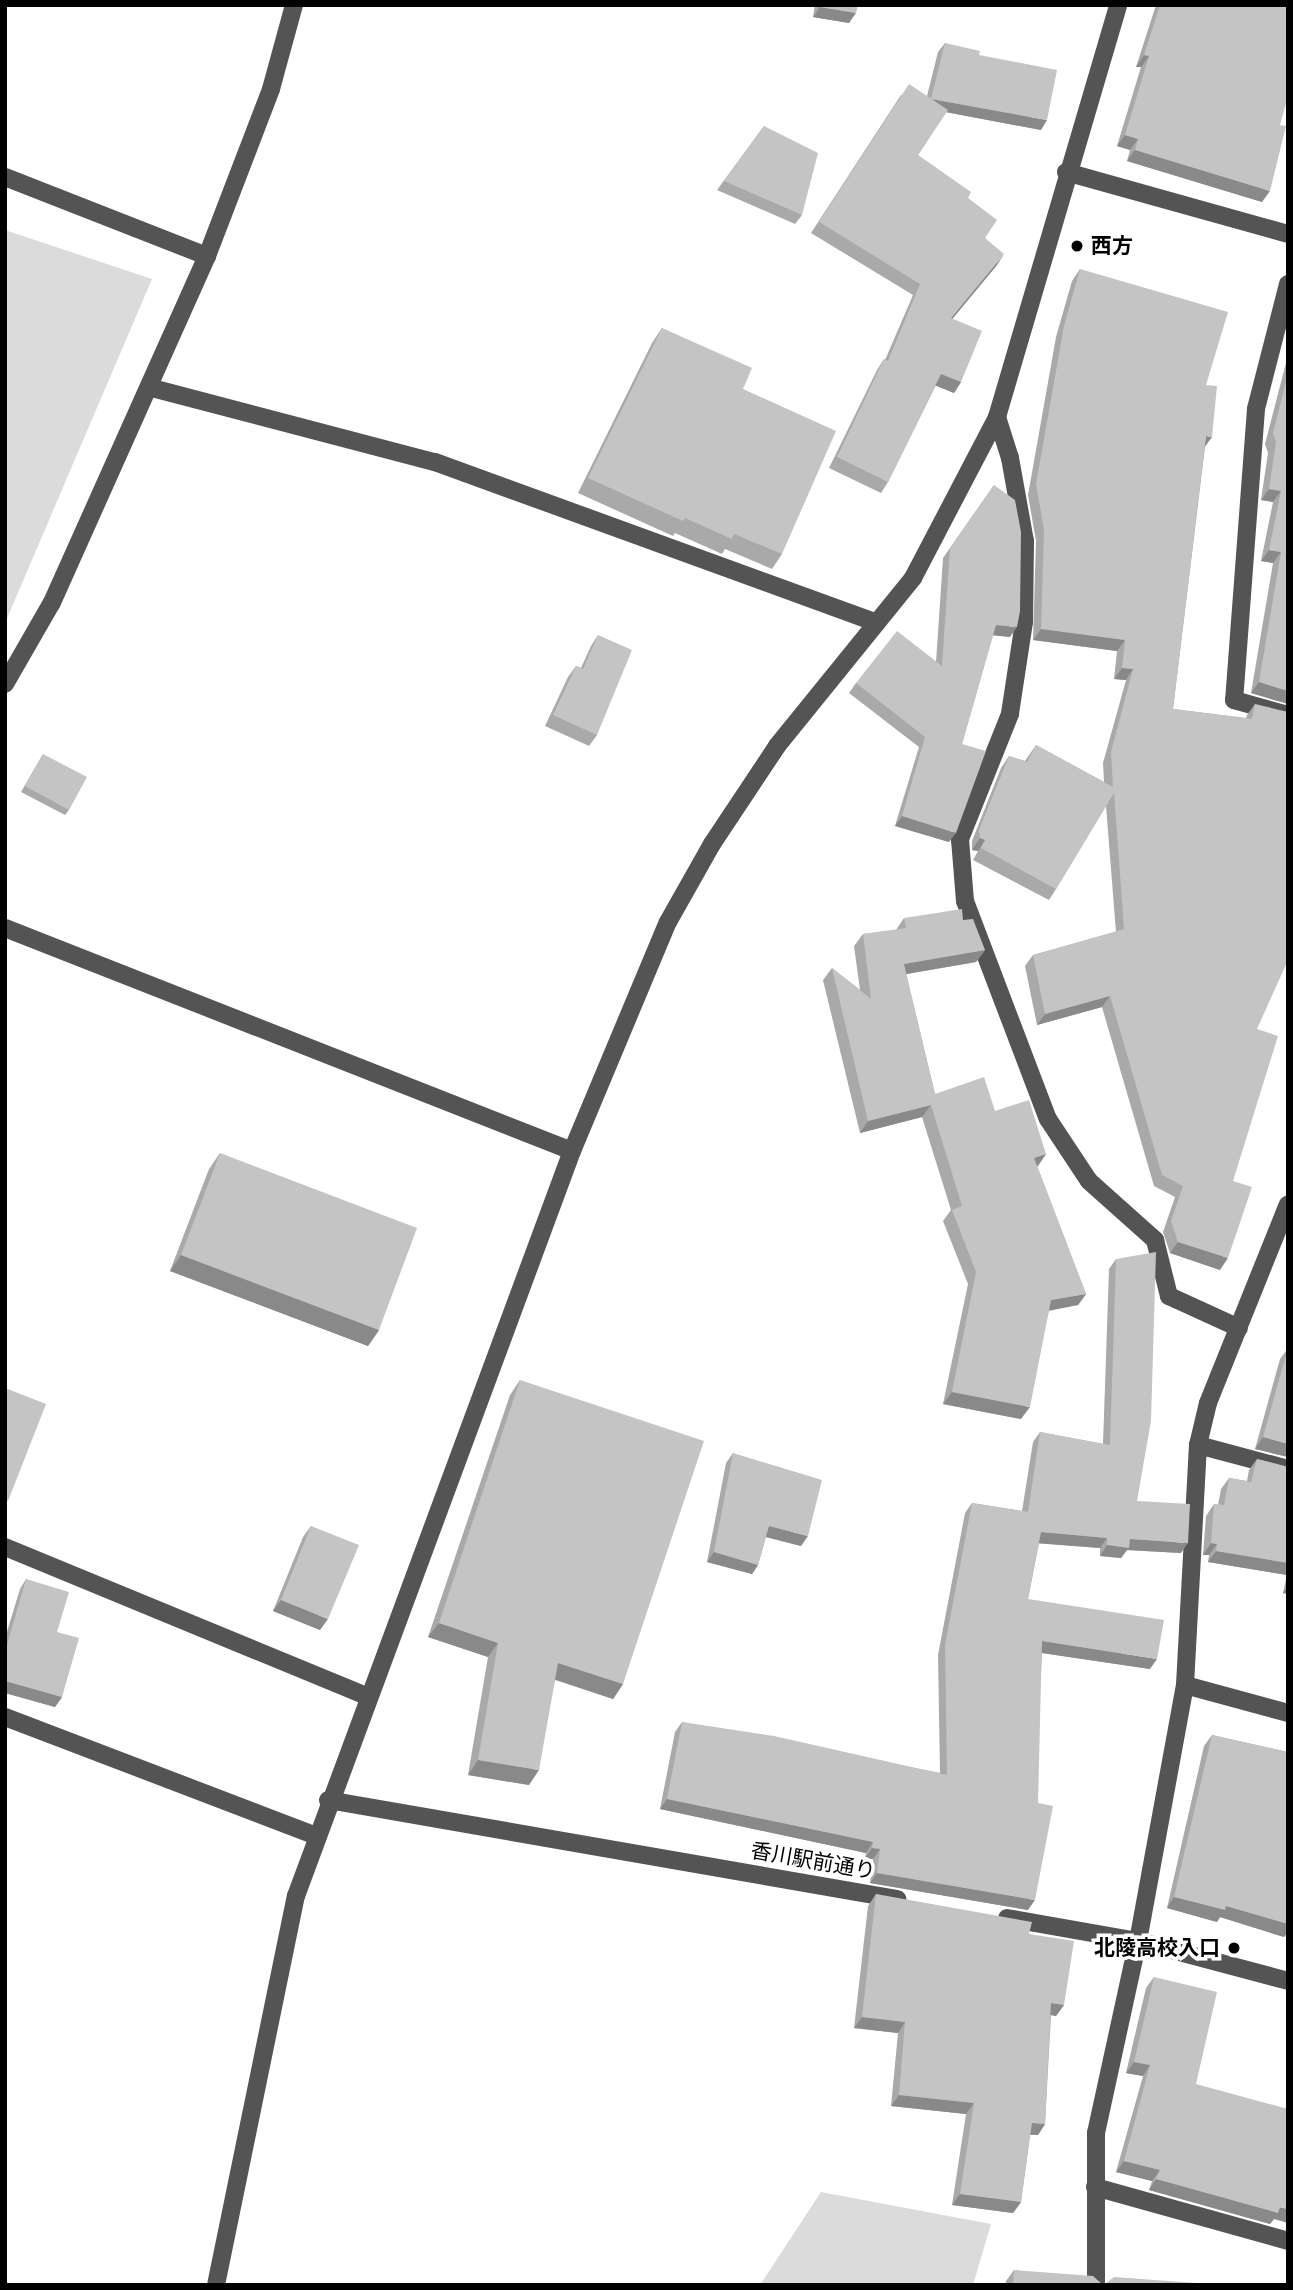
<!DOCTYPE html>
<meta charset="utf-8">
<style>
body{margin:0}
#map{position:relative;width:1293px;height:2290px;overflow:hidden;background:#fff;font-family:Helvetica,"Noto Sans JP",sans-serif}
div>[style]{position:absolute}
.green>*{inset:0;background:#dbdbdb}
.minor>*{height:18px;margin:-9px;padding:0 9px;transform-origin:9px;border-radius:9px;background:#545454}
.wall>*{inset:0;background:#a9a9a9}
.shaded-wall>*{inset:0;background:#898989}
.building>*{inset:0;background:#c4c4c4}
.dots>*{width:19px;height:19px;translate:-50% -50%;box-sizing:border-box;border:4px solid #fff;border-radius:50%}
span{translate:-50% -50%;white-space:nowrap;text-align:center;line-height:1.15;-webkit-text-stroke:7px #fff;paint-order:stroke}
.poi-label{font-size:21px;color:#000;font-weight:700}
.left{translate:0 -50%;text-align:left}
.right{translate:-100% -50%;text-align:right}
.street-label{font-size:21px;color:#000}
.frame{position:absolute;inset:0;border:7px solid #000;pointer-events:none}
</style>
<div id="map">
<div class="green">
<i style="clip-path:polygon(5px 230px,152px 279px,5px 623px)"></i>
<i style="clip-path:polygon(821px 2192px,991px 2224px,973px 2285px,760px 2285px)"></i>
</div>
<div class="minor">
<i style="left:1066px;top:172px;width:230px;rotate:15.6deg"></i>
<i style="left:5px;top:177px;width:217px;rotate:21.4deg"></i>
<i style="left:207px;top:256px;width:381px;rotate:114.1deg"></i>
<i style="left:51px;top:604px;width:92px;rotate:119.9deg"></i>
<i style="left:207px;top:256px;width:179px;rotate:-69deg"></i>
<i style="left:271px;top:89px;width:87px;rotate:-74.7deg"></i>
<i style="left:1288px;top:284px;width:129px;rotate:104.4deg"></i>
<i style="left:1256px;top:409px;width:292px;rotate:94.3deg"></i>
<i style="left:1234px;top:700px;width:56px;rotate:15.5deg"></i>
<i style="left:152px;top:388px;width:293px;rotate:14.7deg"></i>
<i style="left:435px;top:462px;width:470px;rotate:20deg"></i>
<i style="left:997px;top:417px;width:43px;rotate:72.4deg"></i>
<i style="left:1010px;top:458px;width:84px;rotate:79.8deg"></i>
<i style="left:1025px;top:541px;width:81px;rotate:90.7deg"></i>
<i style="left:1024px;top:622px;width:93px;rotate:98.7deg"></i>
<i style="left:1010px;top:714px;width:135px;rotate:111.8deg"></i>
<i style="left:960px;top:839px;width:62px;rotate:85.4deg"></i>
<i style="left:965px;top:901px;width:233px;rotate:69.2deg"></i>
<i style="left:1048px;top:1119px;width:74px;rotate:56.5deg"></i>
<i style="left:1089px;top:1181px;width:89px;rotate:41.8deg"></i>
<i style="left:1155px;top:1240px;width:58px;rotate:76deg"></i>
<i style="left:1169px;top:1296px;width:77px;rotate:24.6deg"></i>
<i style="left:5px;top:928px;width:609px;rotate:21.47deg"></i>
<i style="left:1198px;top:1445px;width:93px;rotate:14.9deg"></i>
<i style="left:5px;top:1547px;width:391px;rotate:22.4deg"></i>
<i style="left:1185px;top:1685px;width:107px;rotate:15.2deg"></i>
<i style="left:5px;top:1717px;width:333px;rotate:20.9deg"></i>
<i style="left:328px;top:1800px;width:578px;rotate:9.87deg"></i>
<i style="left:1007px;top:1918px;width:133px;rotate:10deg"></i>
<i style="left:1138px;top:1941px;width:155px;rotate:14.9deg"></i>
<i style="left:1095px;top:2187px;width:200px;rotate:15.6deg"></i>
<i style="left:216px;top:2285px;width:397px;rotate:-78.4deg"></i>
<i style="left:296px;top:1896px;width:794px;rotate:-69.67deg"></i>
<i style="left:572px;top:1151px;width:248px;rotate:-67.3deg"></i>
<i style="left:668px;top:922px;width:90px;rotate:-60.6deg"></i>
<i style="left:712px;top:844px;width:118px;rotate:-56.4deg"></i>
<i style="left:777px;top:746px;width:216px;rotate:-51deg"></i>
<i style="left:913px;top:578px;width:182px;rotate:-62.4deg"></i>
<i style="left:997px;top:417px;width:429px;rotate:-73.6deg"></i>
<i style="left:1096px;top:2285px;width:152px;rotate:-90deg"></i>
<i style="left:1096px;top:2133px;width:197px;rotate:-77.7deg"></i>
<i style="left:1138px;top:1941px;width:260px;rotate:-79.6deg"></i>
<i style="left:1185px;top:1685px;width:240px;rotate:-86.9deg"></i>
<i style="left:1198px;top:1445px;width:43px;rotate:-76.6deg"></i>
<i style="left:1208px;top:1403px;width:214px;rotate:-68.1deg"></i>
</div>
<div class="wall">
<i style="clip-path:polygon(815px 5px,858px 5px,849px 23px,813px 17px)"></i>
<i style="clip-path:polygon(1156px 5px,1288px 5px,1280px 125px,1262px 202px,1127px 161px,1130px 150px,1117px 146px,1141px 67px,1136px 67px)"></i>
<i style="clip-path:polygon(945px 43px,979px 55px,1041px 130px,946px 112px,918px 155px,968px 198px,997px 265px,952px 319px,961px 382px,954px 393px,936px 385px,888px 482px,881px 493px,829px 468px,877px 370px,884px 359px,885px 360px,913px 295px,811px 233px,901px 95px,927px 96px,938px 52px)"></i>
<i style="clip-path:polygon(764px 126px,802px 215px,795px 224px,717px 190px)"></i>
<i style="clip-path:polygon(1080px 269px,1206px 385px,1205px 447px,1173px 709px,1246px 718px,1247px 715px,1255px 704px,1257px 1029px,1233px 1181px,1220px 1270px,1170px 1253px,1163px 1232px,1175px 1197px,1154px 1186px,1102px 1007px,1037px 1025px,1025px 966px,1033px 955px,1116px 932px,1106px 806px,1056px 889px,1049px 900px,973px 860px,978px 851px,972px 850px,972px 841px,1001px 768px,1009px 756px,1025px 761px,1036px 745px,1104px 782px,1103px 763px,1126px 680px,1114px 679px,1117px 651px,1033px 640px,1036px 541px,1028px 495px,1056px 337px,1072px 281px)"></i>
<i style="clip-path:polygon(662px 328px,743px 389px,782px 554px,772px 569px,725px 549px,722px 554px,675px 533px,673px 536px,578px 493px,652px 343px)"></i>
<i style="clip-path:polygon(1288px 355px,1288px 704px,1251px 693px,1273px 563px,1261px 561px,1273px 502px,1261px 500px,1268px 453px,1265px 444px)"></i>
<i style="clip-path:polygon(994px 485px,1010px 637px,993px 635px,962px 744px,949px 842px,895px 826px,919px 747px,849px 693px,856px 683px,936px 662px,943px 558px)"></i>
<i style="clip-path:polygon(598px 635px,597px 735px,589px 746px,545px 726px,568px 677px,576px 666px,581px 668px,591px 646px)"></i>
<i style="clip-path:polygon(43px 754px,69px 810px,65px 815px,21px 792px)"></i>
<i style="clip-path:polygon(904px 918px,963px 920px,985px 950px,976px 962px,906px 974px,935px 1094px,995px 1111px,1046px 1154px,1037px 1166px,1086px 1294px,1078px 1305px,1049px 1310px,1021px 1419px,943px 1404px,968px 1284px,943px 1221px,951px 1210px,922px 1117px,860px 1133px,823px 980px,832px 968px,860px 990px,854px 946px,863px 934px,896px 930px)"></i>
<i style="clip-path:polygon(220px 1153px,379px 1330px,368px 1346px,170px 1271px,209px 1169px)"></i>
<i style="clip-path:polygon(1116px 1259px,1137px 1501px,1181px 1553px,1127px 1550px,1121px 1558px,1100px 1556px,1100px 1548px,1039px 1543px,1028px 1599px,1150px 1669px,1042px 1653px,1028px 1910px,870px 1883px,873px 1859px,865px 1858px,866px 1853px,660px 1809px,675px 1732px,682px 1722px,940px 1773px,938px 1655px,965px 1513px,972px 1503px,1022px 1511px,1033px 1442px,1040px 1432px,1103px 1444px,1109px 1269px)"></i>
<i style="clip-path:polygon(1288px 1348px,1288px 1457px,1255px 1449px,1280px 1359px)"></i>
<i style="clip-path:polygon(520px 1380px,623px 1684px,613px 1699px,555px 1680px,529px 1785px,468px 1775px,488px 1657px,428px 1637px,510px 1395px)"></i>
<i style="clip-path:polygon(733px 1453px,801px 1546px,766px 1537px,758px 1565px,752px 1574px,707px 1562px,726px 1463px)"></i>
<i style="clip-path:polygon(1257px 1459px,1288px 1467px,1288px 1594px,1283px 1593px,1287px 1575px,1208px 1562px,1209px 1555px,1203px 1555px,1206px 1516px,1214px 1504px,1218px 1505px,1221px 1489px,1229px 1478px,1247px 1481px,1249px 1470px)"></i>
<i style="clip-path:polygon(311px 1526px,320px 1630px,273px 1611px,303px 1537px)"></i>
<i style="clip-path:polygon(26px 1579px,57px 1632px,62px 1697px,55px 1707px,5px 1693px,5px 1638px,20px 1589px)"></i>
<i style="clip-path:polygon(1212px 1735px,1288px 1752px,1288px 1932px,1284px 1937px,1220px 1917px,1217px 1922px,1167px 1908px,1204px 1746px)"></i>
<i style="clip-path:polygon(876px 1894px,1029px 1934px,1064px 2005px,1056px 2016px,1051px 2015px,1045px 2124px,1038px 2135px,1030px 2135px,1021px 2202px,1013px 2213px,952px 2205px,966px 2114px,891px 2106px,898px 2033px,854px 2028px,868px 1906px)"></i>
<i style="clip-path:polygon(1154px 1977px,1196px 2084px,1274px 2219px,1270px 2224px,1149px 2190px,1152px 2181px,1116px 2172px,1143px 2076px,1126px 2073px,1146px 1988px)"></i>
<i style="clip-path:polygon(1014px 2270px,1103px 2285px,1006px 2285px,1006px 2281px)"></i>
</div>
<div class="shaded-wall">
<i style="clip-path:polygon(820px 7px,856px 13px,849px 23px,813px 17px)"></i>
<i style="clip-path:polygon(1144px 55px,1149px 56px,1141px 67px,1136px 67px)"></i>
<i style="clip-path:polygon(931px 99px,1047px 120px,1041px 130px,924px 108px)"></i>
<i style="clip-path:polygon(1125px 135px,1138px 139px,1130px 150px,1117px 146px)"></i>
<i style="clip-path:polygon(1135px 150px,1270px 191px,1262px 202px,1127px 161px)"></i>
<i style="clip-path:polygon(1004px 254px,997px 265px,944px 329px,951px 318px)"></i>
<i style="clip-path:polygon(941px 374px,961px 382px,954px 393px,934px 385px)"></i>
<i style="clip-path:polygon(1206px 436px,1212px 437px,1204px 448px)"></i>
<i style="clip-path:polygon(1269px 489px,1281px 491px,1273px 502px,1261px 500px)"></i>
<i style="clip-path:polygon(1269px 550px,1281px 552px,1273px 563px,1261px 561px)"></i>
<i style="clip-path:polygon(996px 625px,1017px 627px,1010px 637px,990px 635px)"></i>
<i style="clip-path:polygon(1041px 629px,1125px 640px,1117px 651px,1033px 640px)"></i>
<i style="clip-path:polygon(1122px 668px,1133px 669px,1126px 680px,1114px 679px)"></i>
<i style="clip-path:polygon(1259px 682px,1288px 691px,1288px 704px,1251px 693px)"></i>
<i style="clip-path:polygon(902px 816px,956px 833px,949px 842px,895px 826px)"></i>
<i style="clip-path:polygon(980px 838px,985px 840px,978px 851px,972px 850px)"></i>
<i style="clip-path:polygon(985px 950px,976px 962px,895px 976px,904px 964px)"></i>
<i style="clip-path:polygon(1110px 996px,1102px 1007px,1037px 1025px,1045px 1014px)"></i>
<i style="clip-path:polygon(931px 1105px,922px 1117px,860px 1133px,868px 1121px)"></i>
<i style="clip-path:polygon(1046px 1154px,1038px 1166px,1025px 1170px,1034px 1158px)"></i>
<i style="clip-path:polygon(1178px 1242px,1228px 1258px,1220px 1270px,1170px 1253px)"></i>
<i style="clip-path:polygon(181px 1255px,379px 1330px,368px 1346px,170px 1271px)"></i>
<i style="clip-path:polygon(1086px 1294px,1078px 1305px,1043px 1312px,1051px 1300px)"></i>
<i style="clip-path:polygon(952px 1392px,1030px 1407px,1021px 1419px,943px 1404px)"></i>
<i style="clip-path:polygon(1263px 1437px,1288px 1444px,1288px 1457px,1255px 1449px)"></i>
<i style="clip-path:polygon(769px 1526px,808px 1536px,801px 1546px,762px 1536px)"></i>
<i style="clip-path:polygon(1041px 1532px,1107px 1538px,1100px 1548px,1034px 1543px)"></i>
<i style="clip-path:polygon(1130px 1539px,1188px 1543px,1181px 1553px,1127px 1550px,1121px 1558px,1100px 1556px,1107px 1545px)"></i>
<i style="clip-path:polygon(1211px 1543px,1217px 1544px,1209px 1555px,1203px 1555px)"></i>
<i style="clip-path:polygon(1216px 1551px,1288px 1563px,1288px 1575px,1287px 1575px,1208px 1562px)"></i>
<i style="clip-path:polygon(714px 1552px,758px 1565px,752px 1574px,707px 1562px)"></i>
<i style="clip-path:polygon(1288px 1586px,1288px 1594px,1283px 1593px)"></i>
<i style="clip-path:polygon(281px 1600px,328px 1619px,320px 1630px,273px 1611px)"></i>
<i style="clip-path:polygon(439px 1623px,498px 1643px,488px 1657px,428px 1637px)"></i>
<i style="clip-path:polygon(1042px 1641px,1157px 1659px,1150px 1669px,1035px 1652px)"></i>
<i style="clip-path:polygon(558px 1663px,623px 1684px,613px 1699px,548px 1677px)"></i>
<i style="clip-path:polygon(5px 1681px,62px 1697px,55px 1707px,5px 1693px)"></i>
<i style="clip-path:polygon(478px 1760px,539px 1770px,529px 1785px,468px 1775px)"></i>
<i style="clip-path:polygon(667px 1799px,873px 1842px,866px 1853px,660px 1809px)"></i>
<i style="clip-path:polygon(872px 1848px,880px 1849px,873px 1859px,865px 1858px)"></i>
<i style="clip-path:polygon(877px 1873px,1035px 1900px,1028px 1910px,870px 1883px)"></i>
<i style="clip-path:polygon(1174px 1897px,1226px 1906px,1288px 1924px,1288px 1932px,1284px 1937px,1220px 1917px,1217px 1922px,1167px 1908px)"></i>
<i style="clip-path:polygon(1051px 2003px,1064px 2005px,1056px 2016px,1044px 2014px)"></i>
<i style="clip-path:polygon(862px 2017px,905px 2022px,898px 2033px,854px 2028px)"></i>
<i style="clip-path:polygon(1134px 2062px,1150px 2065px,1143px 2076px,1126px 2073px)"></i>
<i style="clip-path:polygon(899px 2095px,974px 2103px,966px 2114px,891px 2106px)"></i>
<i style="clip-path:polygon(1032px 2123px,1045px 2124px,1038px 2135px,1024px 2134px)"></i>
<i style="clip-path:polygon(1124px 2161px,1160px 2170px,1152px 2181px,1116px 2172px)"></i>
<i style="clip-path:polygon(1156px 2179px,1288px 2209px,1288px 2223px,1274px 2219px,1270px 2224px,1149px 2190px)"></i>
<i style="clip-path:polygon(960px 2194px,1021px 2202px,1013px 2213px,952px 2205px)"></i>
</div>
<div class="building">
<i style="clip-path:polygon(820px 5px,858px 5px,856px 13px,820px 7px)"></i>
<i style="clip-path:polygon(1160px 5px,1288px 5px,1288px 96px,1280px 125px,1286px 126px,1270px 191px,1135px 150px,1138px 139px,1125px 135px,1149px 56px,1144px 55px)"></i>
<i style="clip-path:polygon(945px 43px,980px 51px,979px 55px,1057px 70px,1047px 120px,931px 99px)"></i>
<i style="clip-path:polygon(909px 84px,948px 110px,918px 155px,971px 192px,968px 198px,997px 220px,985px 238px,1004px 254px,951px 318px,982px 331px,961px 382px,941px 374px,888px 482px,837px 457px,884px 359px,888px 361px,920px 284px,819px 222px)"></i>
<i style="clip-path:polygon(764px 126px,818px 153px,802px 215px,724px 181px)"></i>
<i style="clip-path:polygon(1080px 269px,1228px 312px,1206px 385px,1217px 386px,1212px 437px,1206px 436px,1173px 709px,1252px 719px,1255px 704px,1288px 712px,1288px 960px,1257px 1029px,1278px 1036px,1233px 1181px,1252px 1187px,1228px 1258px,1178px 1242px,1171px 1221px,1183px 1186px,1162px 1175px,1110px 996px,1045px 1014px,1033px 955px,1124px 929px,1114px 793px,1056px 889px,981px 848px,985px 840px,980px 838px,979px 830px,1009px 756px,1027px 762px,1036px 745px,1113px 787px,1111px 752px,1133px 669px,1122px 668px,1125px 640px,1041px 629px,1044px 530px,1036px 484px,1064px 326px)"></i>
<i style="clip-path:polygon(662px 328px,752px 368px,743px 389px,836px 431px,782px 554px,734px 534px,732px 539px,685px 518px,683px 521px,588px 478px)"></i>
<i style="clip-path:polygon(1288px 374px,1288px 691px,1259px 682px,1281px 552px,1269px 550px,1281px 491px,1269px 489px,1276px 442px,1273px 433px)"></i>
<i style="clip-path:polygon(994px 485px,1015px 500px,1021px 532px,1020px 611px,1017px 627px,996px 625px,962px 744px,986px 751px,956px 833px,902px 816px,925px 737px,856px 683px,897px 631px,942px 666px,950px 548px)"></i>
<i style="clip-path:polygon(598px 635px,632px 650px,597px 735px,553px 715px,576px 666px,583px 669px)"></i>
<i style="clip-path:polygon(43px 754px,87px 777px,69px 810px,25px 786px)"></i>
<i style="clip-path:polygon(962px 909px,963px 920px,973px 919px,985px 950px,904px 964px,935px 1094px,984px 1077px,995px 1111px,1029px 1100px,1046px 1154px,1034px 1158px,1086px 1294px,1051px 1300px,1030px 1407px,952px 1392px,976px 1272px,952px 1210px,962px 1206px,931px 1105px,868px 1121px,832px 968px,871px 999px,863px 934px,906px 928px,904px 918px)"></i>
<i style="clip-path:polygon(220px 1153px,417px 1228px,379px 1330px,181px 1255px)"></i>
<i style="clip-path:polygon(1156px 1252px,1151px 1421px,1137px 1501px,1190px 1504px,1188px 1543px,1130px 1539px,1129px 1548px,1107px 1545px,1107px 1538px,1041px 1532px,1028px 1599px,1164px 1620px,1157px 1659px,1042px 1641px,1038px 1803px,1053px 1806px,1035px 1900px,877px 1873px,880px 1849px,872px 1848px,873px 1842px,667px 1799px,682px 1722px,774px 1736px,947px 1775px,945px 1645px,972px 1503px,1028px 1512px,1040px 1432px,1110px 1445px,1116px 1259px)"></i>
<i style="clip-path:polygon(1288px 1348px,1288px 1444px,1263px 1437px)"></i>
<i style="clip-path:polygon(520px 1380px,704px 1441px,623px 1684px,558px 1663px,539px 1770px,478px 1760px,498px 1643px,439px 1623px)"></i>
<i style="clip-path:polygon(5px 1388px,46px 1404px,8px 1501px,5px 1499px)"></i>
<i style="clip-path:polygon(733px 1453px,822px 1480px,808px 1536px,769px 1526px,758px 1565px,714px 1552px)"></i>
<i style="clip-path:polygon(1257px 1459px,1288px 1467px,1288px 1563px,1216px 1551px,1217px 1544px,1211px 1543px,1214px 1504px,1224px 1505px,1229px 1478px,1251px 1482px)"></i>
<i style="clip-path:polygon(311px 1526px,359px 1545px,328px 1619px,281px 1600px)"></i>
<i style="clip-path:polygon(26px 1579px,69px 1592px,57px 1632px,79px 1638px,62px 1697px,5px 1681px,5px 1652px)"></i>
<i style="clip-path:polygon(1212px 1735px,1288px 1752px,1288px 1924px,1226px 1906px,1225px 1910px,1174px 1897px)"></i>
<i style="clip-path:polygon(876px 1894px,1032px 1922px,1029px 1934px,1074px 1941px,1064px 2005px,1051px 2003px,1045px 2124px,1032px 2123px,1021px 2202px,960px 2194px,974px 2103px,899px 2095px,905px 2022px,862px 2017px)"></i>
<i style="clip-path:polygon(1154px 1977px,1217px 1992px,1196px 2084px,1288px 2109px,1288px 2209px,1280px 2207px,1278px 2213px,1156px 2179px,1160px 2170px,1124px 2161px,1150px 2065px,1134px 2062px)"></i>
<i style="clip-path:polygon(1014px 2270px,1093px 2276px,1103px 2285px,1013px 2285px)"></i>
<i style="clip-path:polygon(1114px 2277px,1224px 2285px,1104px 2285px)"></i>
</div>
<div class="dots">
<i style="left:1077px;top:246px;background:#000"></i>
<i style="left:1234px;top:1948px;background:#000"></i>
</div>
<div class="poi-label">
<span class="left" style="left:1091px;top:246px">西方</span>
<span class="right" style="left:1220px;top:1948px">北陵高校入口</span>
</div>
<div class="street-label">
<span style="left:813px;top:1861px;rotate:10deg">香川駅前通り</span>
</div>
<div class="frame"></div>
</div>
